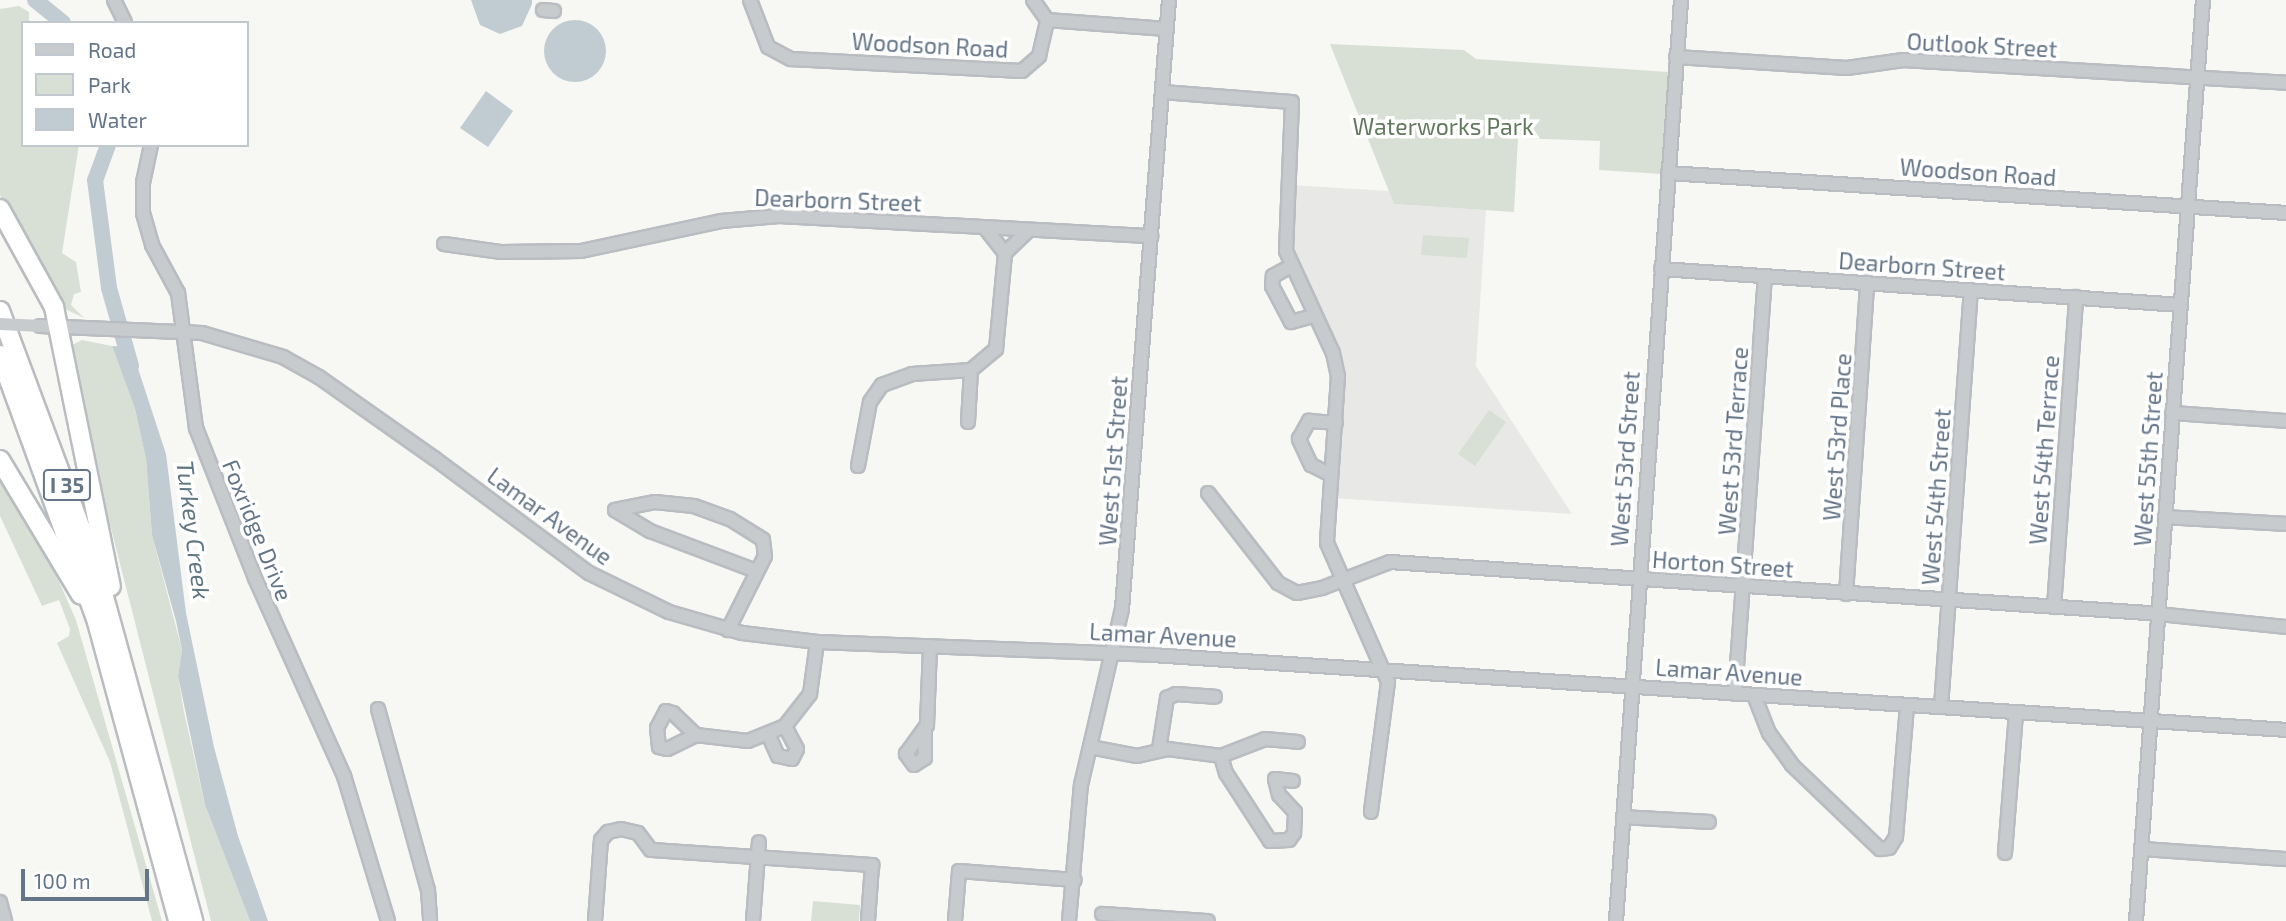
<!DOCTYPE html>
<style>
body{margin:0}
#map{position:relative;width:2286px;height:921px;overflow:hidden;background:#f7f8f4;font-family:"Exo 2",sans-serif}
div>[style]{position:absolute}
.built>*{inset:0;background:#e8e9e7}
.green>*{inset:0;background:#d8e0d5}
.water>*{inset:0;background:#c1ccd2}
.round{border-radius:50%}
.river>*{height:16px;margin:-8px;padding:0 8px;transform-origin:8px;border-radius:8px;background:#c1ccd2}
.roads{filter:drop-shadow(2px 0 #b9bcc0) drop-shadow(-2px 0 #b9bcc0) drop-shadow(0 2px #b9bcc0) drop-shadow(0 -2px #b9bcc0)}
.minor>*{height:12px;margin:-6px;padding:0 6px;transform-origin:6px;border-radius:6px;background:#c7cbce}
.highway>*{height:18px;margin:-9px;padding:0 9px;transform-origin:9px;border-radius:9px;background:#fff}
.minor-bridge>*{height:12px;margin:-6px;padding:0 6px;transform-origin:6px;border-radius:6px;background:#c7cbce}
span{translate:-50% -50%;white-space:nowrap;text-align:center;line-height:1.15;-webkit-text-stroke:7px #fff;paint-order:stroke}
.shield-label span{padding:2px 5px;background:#fff;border:2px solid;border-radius:5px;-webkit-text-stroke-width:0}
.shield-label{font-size:21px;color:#647588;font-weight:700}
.street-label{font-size:23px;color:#647588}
.park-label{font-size:23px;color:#63795f}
.water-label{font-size:24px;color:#5f7783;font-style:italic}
.legend{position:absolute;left:21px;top:21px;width:228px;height:126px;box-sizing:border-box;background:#fff;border:2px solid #c1c8cf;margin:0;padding:9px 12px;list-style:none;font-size:21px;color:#647588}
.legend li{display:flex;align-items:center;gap:14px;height:35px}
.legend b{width:35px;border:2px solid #c1c8cf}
.scale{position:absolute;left:21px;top:869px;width:128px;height:32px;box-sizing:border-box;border:4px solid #647588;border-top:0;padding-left:9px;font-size:21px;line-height:24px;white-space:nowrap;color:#647588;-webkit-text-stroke:5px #fff;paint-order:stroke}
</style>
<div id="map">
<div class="built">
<i style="clip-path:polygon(1290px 185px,1389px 191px,1394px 204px,1486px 210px,1476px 366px,1572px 514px,1332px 498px,1341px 392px,1289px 250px)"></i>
</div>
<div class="green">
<i style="clip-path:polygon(19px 6px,29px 12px,29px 23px,23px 23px,23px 145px,79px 145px,62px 253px,76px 262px,81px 292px,74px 294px,71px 305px,84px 318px,65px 309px,0 195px,0 9px)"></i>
<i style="clip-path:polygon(1330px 44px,1464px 50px,1476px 59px,1669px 72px,1661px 174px,1599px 170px,1600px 141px,1518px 138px,1514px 212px,1394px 204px)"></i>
<i style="clip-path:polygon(1423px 235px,1469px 238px,1467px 258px,1421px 255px)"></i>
<i style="clip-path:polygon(82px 340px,112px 346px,135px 409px,146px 459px,152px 535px,182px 650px,178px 676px,184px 712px,205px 805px,250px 921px,211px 921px,89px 442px,70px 346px)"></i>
<i style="clip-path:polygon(1489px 410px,1506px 422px,1475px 466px,1458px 454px)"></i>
<i style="clip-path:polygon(0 473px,47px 554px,76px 620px,162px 921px,152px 921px,110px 762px,57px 643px,69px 636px,70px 629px,59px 600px,42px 606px,0 516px)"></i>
<i style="clip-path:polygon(813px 901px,860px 905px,859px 921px,811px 921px)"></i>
</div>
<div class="water">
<i style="clip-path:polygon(471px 0,532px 0,532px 4px,522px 26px,500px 34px,480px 25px)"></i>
<i class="round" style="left:544px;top:20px;width:62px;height:62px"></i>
<i style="clip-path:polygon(486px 91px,513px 111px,488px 147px,460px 128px)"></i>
<i style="clip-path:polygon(112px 346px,131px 347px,166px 454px,186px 613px,214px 747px,238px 836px,268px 921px,250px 921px,205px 805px,178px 676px,182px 650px,176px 621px,152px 535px,146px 459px,135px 409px)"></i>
</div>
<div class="river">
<i style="left:35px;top:0;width:36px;rotate:39deg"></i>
<i style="left:108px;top:145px;width:37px;rotate:110deg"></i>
<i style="left:95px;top:180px;width:109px;rotate:82.6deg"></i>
<i style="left:109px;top:288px;width:81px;rotate:74.2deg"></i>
</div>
<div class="roads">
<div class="minor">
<i style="left:114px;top:0;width:25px;rotate:64deg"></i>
<i style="left:750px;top:0;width:50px;rotate:69deg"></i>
<i style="left:768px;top:47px;width:26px;rotate:28deg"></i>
<i style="left:791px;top:59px;width:231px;rotate:3deg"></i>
<i style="left:1022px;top:71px;width:23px;rotate:-41deg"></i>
<i style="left:1039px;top:56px;width:37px;rotate:-77deg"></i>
<i style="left:1033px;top:0;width:24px;rotate:55deg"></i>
<i style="left:1047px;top:20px;width:120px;rotate:4.3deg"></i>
<i style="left:543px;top:10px;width:11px;rotate:5deg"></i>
<i style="left:1676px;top:57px;width:171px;rotate:3.7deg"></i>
<i style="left:1847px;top:68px;width:57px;rotate:-8.1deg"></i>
<i style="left:1903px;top:60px;width:384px;rotate:3.4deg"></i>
<i style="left:1162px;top:92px;width:130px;rotate:4.4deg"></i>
<i style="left:1292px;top:102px;width:149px;rotate:92.3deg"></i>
<i style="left:1286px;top:251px;width:112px;rotate:65.3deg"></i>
<i style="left:1333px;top:353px;width:24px;rotate:78deg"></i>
<i style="left:1338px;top:376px;width:167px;rotate:93.8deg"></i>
<i style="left:1327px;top:543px;width:152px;rotate:66.3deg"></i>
<i style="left:1388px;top:682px;width:131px;rotate:97.5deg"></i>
<i style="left:151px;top:145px;width:38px;rotate:102deg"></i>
<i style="left:143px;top:182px;width:31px;rotate:90deg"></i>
<i style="left:143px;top:213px;width:33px;rotate:74deg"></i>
<i style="left:152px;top:245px;width:55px;rotate:61.6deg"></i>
<i style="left:178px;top:293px;width:136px;rotate:82.4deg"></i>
<i style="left:196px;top:428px;width:161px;rotate:68.5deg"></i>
<i style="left:255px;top:578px;width:217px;rotate:65.8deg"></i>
<i style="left:344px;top:776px;width:152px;rotate:73.1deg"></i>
<i style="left:1668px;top:173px;width:619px;rotate:3.7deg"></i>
<i style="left:986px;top:229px;width:31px;rotate:52deg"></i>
<i style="left:444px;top:244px;width:58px;rotate:8deg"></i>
<i style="left:501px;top:252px;width:80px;rotate:-0.7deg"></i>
<i style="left:581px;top:251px;width:143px;rotate:-12.1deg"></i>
<i style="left:721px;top:221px;width:58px;rotate:-4.9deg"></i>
<i style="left:779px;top:216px;width:373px;rotate:3.1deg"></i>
<i style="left:1291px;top:266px;width:21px;rotate:151deg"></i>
<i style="left:1273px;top:276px;width:10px;rotate:96deg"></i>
<i style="left:1272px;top:286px;width:41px;rotate:62.2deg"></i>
<i style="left:1291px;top:322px;width:24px;rotate:-15deg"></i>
<i style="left:1661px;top:269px;width:521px;rotate:3.96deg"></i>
<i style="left:40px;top:326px;width:162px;rotate:2.5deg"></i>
<i style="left:202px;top:333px;width:84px;rotate:16.5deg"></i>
<i style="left:283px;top:357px;width:41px;rotate:29.1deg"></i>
<i style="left:319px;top:377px;width:141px;rotate:35.2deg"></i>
<i style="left:434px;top:458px;width:193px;rotate:36.6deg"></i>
<i style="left:589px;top:573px;width:89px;rotate:26deg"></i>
<i style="left:669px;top:612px;width:76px;rotate:16deg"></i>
<i style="left:742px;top:633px;width:76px;rotate:6.8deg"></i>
<i style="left:817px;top:642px;width:335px;rotate:2.2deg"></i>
<i style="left:1152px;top:655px;width:1136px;rotate:3.78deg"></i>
<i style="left:2172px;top:413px;width:114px;rotate:4deg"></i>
<i style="left:968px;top:422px;width:52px;rotate:-86.7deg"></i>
<i style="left:858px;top:466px;width:65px;rotate:-79.4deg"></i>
<i style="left:870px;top:402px;width:21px;rotate:-55deg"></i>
<i style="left:882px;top:385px;width:32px;rotate:-20deg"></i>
<i style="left:912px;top:374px;width:59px;rotate:-3.9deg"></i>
<i style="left:971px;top:370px;width:33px;rotate:-40deg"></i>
<i style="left:996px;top:349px;width:96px;rotate:-84.6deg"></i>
<i style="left:1005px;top:253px;width:30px;rotate:-44deg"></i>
<i style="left:1331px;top:475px;width:22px;rotate:-153deg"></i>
<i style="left:1311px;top:465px;width:29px;rotate:-115deg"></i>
<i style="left:1299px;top:439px;width:21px;rotate:-61deg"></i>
<i style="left:1309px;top:421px;width:27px;rotate:4deg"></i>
<i style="left:1208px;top:493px;width:114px;rotate:52.1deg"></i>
<i style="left:1278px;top:583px;width:21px;rotate:28deg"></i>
<i style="left:1297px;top:593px;width:25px;rotate:-11deg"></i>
<i style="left:1322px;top:588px;width:73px;rotate:-20.9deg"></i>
<i style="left:1390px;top:562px;width:760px;rotate:3.85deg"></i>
<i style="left:2148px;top:613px;width:139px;rotate:5.8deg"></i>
<i style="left:615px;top:510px;width:41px;rotate:-11.3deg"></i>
<i style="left:655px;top:502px;width:39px;rotate:6deg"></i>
<i style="left:694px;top:506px;width:38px;rotate:20deg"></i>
<i style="left:730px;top:519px;width:39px;rotate:32deg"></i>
<i style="left:763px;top:540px;width:16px;rotate:83deg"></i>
<i style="left:765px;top:556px;width:83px;rotate:116.6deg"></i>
<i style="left:615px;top:510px;width:41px;rotate:31deg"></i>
<i style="left:650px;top:531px;width:111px;rotate:20.6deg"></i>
<i style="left:2165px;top:517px;width:121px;rotate:3.3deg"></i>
<i style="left:1846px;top:594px;width:312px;rotate:-86.1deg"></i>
<i style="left:2054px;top:607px;width:311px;rotate:-85.9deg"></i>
<i style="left:1735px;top:694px;width:419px;rotate:-85.9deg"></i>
<i style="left:1754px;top:695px;width:41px;rotate:68.5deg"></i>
<i style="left:1769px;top:733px;width:39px;rotate:54deg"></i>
<i style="left:1792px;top:765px;width:122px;rotate:43.7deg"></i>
<i style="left:1880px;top:849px;width:9px;rotate:-6deg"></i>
<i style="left:1889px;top:848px;width:13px;rotate:-58deg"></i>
<i style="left:1896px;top:837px;width:132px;rotate:-85.2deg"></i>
<i style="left:1941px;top:707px;width:418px;rotate:-85.9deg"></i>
<i style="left:378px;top:709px;width:188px;rotate:74.6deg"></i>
<i style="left:428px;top:890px;width:31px;rotate:86deg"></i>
<i style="left:666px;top:711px;width:7px;rotate:16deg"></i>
<i style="left:673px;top:713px;width:32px;rotate:44deg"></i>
<i style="left:696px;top:735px;width:32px;rotate:154deg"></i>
<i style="left:667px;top:749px;width:8px;rotate:-166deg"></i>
<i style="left:659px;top:747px;width:19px;rotate:-96deg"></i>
<i style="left:657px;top:728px;width:19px;rotate:-62deg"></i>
<i style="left:925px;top:730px;width:28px;rotate:90deg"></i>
<i style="left:925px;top:758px;width:13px;rotate:148deg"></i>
<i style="left:914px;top:765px;width:14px;rotate:-126deg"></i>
<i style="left:906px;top:754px;width:36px;rotate:-54deg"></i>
<i style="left:927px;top:725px;width:79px;rotate:-87.8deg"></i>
<i style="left:696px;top:735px;width:52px;rotate:6.6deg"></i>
<i style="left:748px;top:741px;width:40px;rotate:-22deg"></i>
<i style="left:785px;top:726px;width:41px;rotate:-52deg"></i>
<i style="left:810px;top:694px;width:52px;rotate:-82.3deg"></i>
<i style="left:769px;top:736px;width:22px;rotate:66deg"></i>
<i style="left:778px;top:756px;width:14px;rotate:12deg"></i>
<i style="left:792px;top:759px;width:11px;rotate:-63deg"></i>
<i style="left:797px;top:749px;width:26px;rotate:-118deg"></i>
<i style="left:1090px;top:747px;width:48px;rotate:10.8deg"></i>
<i style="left:1137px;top:756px;width:32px;rotate:-13deg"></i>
<i style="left:1168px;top:749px;width:53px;rotate:7.5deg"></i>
<i style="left:1221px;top:756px;width:47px;rotate:-21.1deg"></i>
<i style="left:1265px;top:739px;width:33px;rotate:5deg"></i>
<i style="left:1159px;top:749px;width:52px;rotate:-81.1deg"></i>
<i style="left:1167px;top:698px;width:10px;rotate:-24deg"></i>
<i style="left:1176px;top:694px;width:39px;rotate:4deg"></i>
<i style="left:1221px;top:756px;width:18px;rotate:74deg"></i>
<i style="left:1226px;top:773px;width:81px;rotate:57.1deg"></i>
<i style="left:1270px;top:841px;width:19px;rotate:-3deg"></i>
<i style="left:1289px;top:840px;width:9px;rotate:-54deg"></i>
<i style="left:1294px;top:833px;width:21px;rotate:-87deg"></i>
<i style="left:1295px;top:812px;width:23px;rotate:-133deg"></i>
<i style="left:1279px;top:795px;width:16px;rotate:-104deg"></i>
<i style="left:1275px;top:779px;width:18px;rotate:6deg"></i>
<i style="left:1623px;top:817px;width:86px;rotate:3.3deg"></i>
<i style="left:2142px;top:849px;width:144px;rotate:4deg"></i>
<i style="left:2005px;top:853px;width:141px;rotate:-85.5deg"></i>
<i style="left:0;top:902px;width:20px;rotate:75deg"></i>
<i style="left:1102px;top:914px;width:106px;rotate:3.8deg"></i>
<i style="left:595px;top:921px;width:81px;rotate:-85.8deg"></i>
<i style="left:601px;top:840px;width:11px;rotate:-49deg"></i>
<i style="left:608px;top:832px;width:13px;rotate:-13deg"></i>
<i style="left:621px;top:829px;width:17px;rotate:13deg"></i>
<i style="left:638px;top:833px;width:21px;rotate:53deg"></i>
<i style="left:651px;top:850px;width:222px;rotate:3.9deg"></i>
<i style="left:872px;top:865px;width:56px;rotate:94.1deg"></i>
<i style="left:753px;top:921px;width:79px;rotate:-85.7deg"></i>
<i style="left:955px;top:921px;width:50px;rotate:-85.4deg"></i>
<i style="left:959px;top:871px;width:116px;rotate:4.4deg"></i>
<i style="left:1069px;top:921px;width:137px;rotate:-85deg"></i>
<i style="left:1081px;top:785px;width:181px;rotate:-76.9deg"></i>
<i style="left:1122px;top:609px;width:611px;rotate:-85.59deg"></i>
<i style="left:1616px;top:921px;width:923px;rotate:-85.96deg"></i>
<i style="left:2136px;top:921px;width:923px;rotate:-85.84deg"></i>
</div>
<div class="highway">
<i style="left:0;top:209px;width:112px;rotate:61.1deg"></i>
<i style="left:54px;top:307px;width:285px;rotate:78.5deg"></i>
<i style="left:0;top:311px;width:282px;rotate:69.6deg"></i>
<i style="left:98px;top:575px;width:359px;rotate:74.6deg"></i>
<i style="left:0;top:355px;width:284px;rotate:70deg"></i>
<i style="left:97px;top:622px;width:310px;rotate:74.8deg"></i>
<i style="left:0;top:460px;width:157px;rotate:59deg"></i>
</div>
</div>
<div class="minor-bridge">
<i style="left:0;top:324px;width:40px;rotate:2.9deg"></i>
</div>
<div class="shield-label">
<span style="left:67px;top:485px">I 35</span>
</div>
<div class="street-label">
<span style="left:930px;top:45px;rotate:3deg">Woodson Road</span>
<span style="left:1982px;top:45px;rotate:3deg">Outlook Street</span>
<span style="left:1978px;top:172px;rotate:4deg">Woodson Road</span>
<span style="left:838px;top:200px;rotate:2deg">Dearborn Street</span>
<span style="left:1922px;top:266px;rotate:4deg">Dearborn Street</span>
<span style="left:1837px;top:437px;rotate:-86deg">West 53rd Place</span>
<span style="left:1733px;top:441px;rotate:-86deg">West 53rd Terrace</span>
<span style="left:2044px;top:450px;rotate:-86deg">West 54th Terrace</span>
<span style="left:1625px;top:459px;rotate:-86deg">West 53rd Street</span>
<span style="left:2148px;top:459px;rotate:-86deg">West 55th Street</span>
<span style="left:1113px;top:461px;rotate:-86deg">West 51st Street</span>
<span style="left:1936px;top:497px;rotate:-86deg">West 54th Street</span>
<span style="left:550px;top:516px;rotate:36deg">Lamar Avenue</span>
<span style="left:258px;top:530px;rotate:68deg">Foxridge Drive</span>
<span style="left:1723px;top:564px;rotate:4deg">Horton Street</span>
<span style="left:1163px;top:635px;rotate:3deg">Lamar Avenue</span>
<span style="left:1729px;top:672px;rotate:4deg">Lamar Avenue</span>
</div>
<div class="park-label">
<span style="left:1443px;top:126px">Waterworks Park</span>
</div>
<div class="water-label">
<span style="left:194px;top:530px;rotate:83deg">Turkey Creek</span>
</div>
<ul class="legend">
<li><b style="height:9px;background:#c7cbce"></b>Road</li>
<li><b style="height:19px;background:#d8e0d5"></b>Park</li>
<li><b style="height:19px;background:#c1ccd2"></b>Water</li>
</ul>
<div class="scale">100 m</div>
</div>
